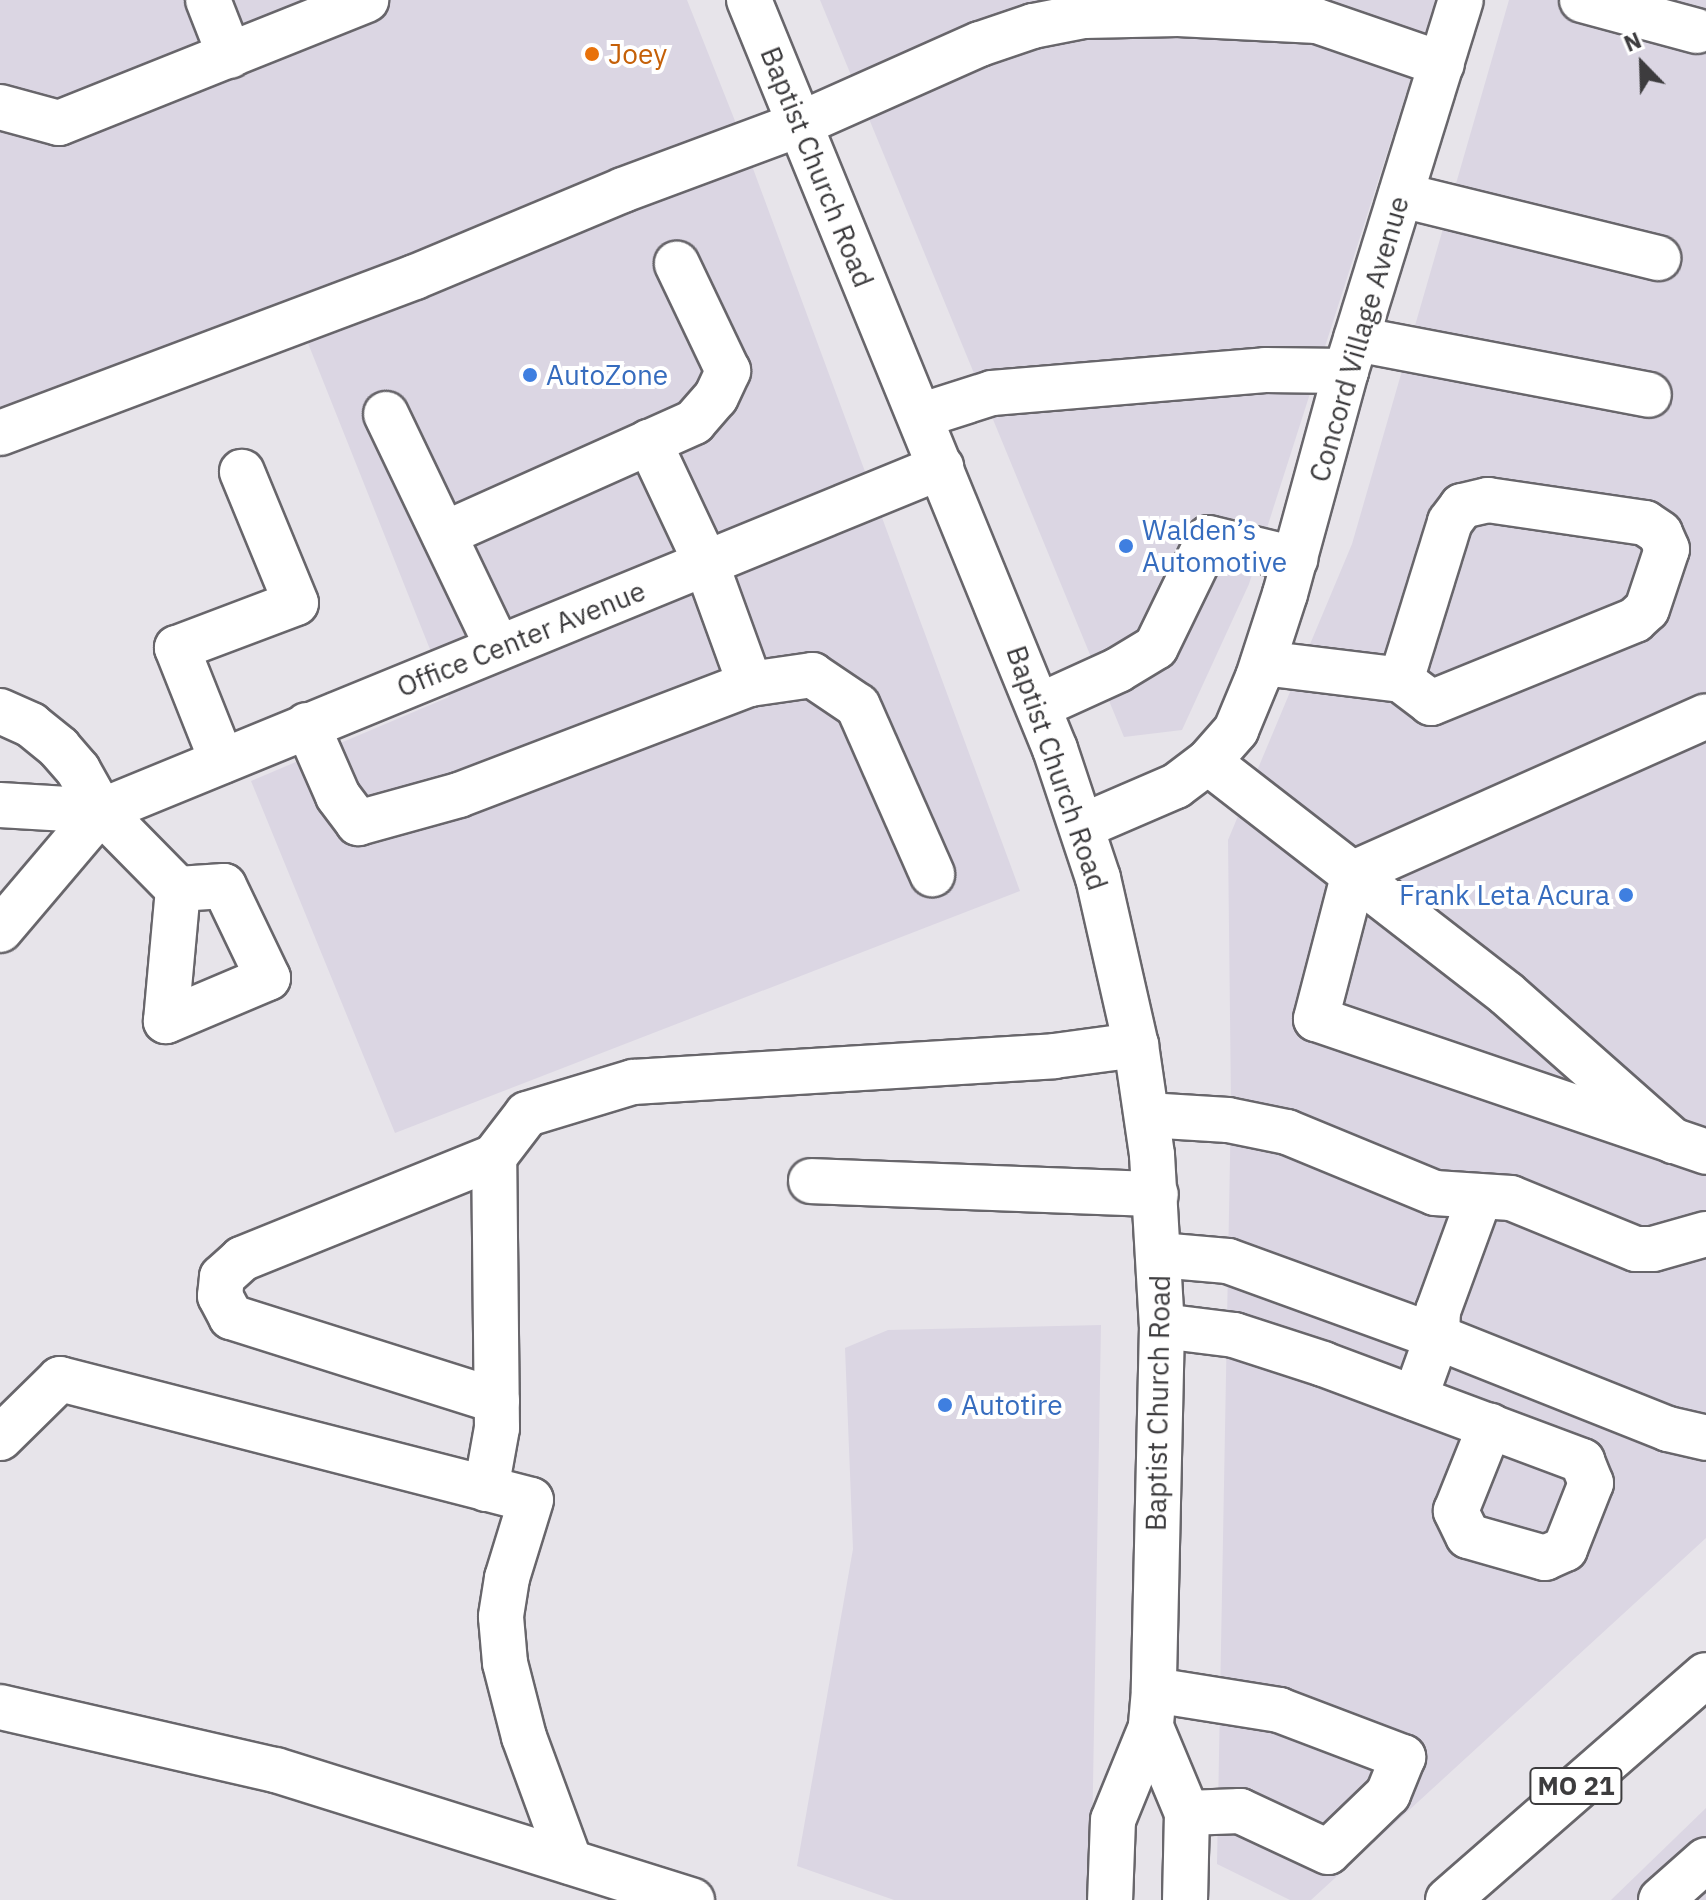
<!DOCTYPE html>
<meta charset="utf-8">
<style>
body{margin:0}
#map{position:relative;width:1706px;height:1900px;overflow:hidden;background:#e7e4ea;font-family:"IBM Plex Sans",sans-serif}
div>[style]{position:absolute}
.built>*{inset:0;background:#dbd6e3}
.roads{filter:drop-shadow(2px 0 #68666b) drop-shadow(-2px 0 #68666b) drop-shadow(0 2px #68666b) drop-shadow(0 -2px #68666b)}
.minor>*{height:44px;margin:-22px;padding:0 22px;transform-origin:22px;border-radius:22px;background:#fff}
.major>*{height:44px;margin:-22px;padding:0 22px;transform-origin:22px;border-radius:22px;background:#fff}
.dots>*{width:22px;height:22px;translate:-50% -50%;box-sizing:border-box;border:4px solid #fff;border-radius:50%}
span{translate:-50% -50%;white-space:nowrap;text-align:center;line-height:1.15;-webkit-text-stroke:8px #fff;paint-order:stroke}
.shield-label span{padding:2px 6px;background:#fff;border:2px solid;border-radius:6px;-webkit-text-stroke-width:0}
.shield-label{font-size:26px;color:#3d3c3e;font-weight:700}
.food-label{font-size:28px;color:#c56008}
.left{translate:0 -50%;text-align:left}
.street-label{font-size:28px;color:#3d3c3e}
.shop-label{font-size:28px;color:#366cbe}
.right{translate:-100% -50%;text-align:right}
.north{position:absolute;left:1602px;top:24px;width:80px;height:80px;-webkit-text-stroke:6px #fff;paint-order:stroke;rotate:337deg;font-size:22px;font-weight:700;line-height:32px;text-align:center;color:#3d3c3e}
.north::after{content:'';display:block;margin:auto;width:28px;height:36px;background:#3d3c3e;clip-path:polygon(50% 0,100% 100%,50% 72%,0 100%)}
</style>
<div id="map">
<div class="built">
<i style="clip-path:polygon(0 0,687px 0,741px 136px,1020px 891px,395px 1133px,251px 781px,449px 697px,292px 303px,0 415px)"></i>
<i style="clip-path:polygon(820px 0,1436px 0,1249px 584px,1182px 730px,1124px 737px)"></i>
<i style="clip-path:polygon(1509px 0,1706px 0,1706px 1538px,1311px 1900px,1290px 1900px,1217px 1864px,1231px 1104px,1228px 840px,1352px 544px)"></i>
<i style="clip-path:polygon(1101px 1325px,1091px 1900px,894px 1900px,797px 1866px,853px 1549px,845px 1348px,888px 1330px)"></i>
<i style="clip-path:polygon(1706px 1808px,1706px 1900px,1611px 1900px)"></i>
</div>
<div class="roads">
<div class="minor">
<i style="left:208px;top:0;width:60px;rotate:68.6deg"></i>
<i style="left:749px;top:0;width:809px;rotate:67.78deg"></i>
<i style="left:1055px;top:749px;width:136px;rotate:71.6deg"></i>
<i style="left:1098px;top:878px;width:171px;rotate:77.2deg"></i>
<i style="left:1136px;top:1045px;width:111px;rotate:81.7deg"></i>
<i style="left:1152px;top:1155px;width:171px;rotate:86.7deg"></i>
<i style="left:1162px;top:1326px;width:364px;rotate:91.3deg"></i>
<i style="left:1154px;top:1690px;width:37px;rotate:95deg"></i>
<i style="left:1151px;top:1727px;width:100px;rotate:112.2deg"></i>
<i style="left:1113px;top:1820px;width:80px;rotate:92.1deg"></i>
<i style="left:1582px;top:0;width:119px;rotate:15.1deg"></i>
<i style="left:0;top:107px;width:61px;rotate:15.2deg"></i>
<i style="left:59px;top:123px;width:331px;rotate:-21.8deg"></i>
<i style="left:1401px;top:195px;width:265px;rotate:13.8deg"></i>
<i style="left:1356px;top:339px;width:298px;rotate:10.8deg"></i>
<i style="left:386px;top:414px;width:259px;rotate:64.4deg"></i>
<i style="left:920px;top:416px;width:76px;rotate:-17.7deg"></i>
<i style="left:992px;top:393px;width:274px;rotate:-4.8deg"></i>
<i style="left:1265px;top:370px;width:81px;rotate:0.7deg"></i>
<i style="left:0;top:433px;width:443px;rotate:-20.6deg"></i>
<i style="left:415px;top:277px;width:225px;rotate:-22.7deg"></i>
<i style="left:623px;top:190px;width:189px;rotate:-20.4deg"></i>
<i style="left:800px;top:124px;width:197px;rotate:-24deg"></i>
<i style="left:980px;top:44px;width:56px;rotate:-18.8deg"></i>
<i style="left:1033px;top:26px;width:52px;rotate:-11.1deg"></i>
<i style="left:1084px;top:16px;width:94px;rotate:-1.2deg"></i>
<i style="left:1178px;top:14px;width:139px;rotate:2.9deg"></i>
<i style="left:1317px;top:21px;width:132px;rotate:19deg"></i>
<i style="left:444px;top:534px;width:274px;rotate:-24.1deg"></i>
<i style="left:694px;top:422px;width:33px;rotate:-49deg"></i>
<i style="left:716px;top:397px;width:29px;rotate:-65deg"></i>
<i style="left:728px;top:371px;width:119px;rotate:-115.5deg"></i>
<i style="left:1263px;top:663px;width:139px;rotate:7deg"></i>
<i style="left:1401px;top:680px;width:38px;rotate:37deg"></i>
<i style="left:1431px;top:703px;width:220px;rotate:-22.1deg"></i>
<i style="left:1635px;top:620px;width:16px;rotate:-43deg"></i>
<i style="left:1647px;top:609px;width:63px;rotate:-71.6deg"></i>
<i style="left:1667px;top:549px;width:17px;rotate:-114deg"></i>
<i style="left:1660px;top:533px;width:18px;rotate:-146deg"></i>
<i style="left:1645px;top:523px;width:159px;rotate:-171.7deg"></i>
<i style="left:1488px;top:500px;width:27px;rotate:167deg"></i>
<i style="left:1462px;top:506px;width:20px;rotate:127deg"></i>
<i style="left:1450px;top:522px;width:165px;rotate:107.2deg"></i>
<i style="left:750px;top:684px;width:63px;rotate:-8.3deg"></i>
<i style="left:812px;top:675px;width:55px;rotate:34deg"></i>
<i style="left:858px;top:706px;width:184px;rotate:66.2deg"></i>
<i style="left:1039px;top:706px;width:87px;rotate:-24.5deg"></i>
<i style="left:1118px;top:670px;width:44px;rotate:-31.2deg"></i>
<i style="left:1156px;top:647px;width:121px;rotate:-64.1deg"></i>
<i style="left:1209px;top:538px;width:89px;rotate:13.7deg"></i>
<i style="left:0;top:711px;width:34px;rotate:24deg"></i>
<i style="left:31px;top:725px;width:36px;rotate:39deg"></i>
<i style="left:59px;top:748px;width:29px;rotate:49deg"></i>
<i style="left:78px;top:770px;width:47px;rotate:60.7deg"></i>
<i style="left:101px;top:811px;width:110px;rotate:45.4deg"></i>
<i style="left:178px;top:889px;width:46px;rotate:-3.7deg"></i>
<i style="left:224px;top:886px;width:102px;rotate:64.4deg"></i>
<i style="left:268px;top:978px;width:111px;rotate:157.1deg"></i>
<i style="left:166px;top:1021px;width:133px;rotate:-84.8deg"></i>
<i style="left:307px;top:725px;width:77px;rotate:66.4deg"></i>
<i style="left:338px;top:796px;width:34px;rotate:53deg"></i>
<i style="left:358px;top:823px;width:105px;rotate:-15.5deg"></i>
<i style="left:459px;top:795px;width:311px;rotate:-20.9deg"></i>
<i style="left:750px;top:684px;width:129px;rotate:-110deg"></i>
<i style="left:706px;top:563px;width:134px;rotate:-115.2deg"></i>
<i style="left:222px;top:761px;width:122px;rotate:-111.7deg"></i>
<i style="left:177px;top:648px;width:127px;rotate:-20.7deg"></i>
<i style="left:296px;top:603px;width:142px;rotate:-112.4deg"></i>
<i style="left:1208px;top:762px;width:378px;rotate:37.8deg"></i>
<i style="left:1507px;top:994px;width:222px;rotate:41.5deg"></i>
<i style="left:0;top:805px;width:101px;rotate:3.4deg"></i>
<i style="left:101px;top:811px;width:908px;rotate:-22.27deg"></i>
<i style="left:1083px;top:826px;width:101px;rotate:-23.3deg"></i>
<i style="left:1176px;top:786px;width:40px;rotate:-37deg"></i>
<i style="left:1208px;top:762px;width:43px;rotate:-48.8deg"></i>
<i style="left:1236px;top:730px;width:57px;rotate:-67.5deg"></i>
<i style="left:1258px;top:677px;width:87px;rotate:-72deg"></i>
<i style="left:1285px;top:594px;width:231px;rotate:-74.7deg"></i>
<i style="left:1346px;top:371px;width:388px;rotate:-72.8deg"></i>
<i style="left:1354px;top:873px;width:151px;rotate:104.6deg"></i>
<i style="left:1316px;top:1019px;width:412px;rotate:18.8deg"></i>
<i style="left:1354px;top:873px;width:385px;rotate:-24deg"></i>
<i style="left:0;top:930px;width:156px;rotate:-49.7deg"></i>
<i style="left:1147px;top:1115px;width:81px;rotate:3.5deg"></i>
<i style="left:1228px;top:1120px;width:60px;rotate:11.5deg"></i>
<i style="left:1287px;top:1132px;width:160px;rotate:22.4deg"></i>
<i style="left:1435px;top:1193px;width:76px;rotate:3.8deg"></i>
<i style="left:1511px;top:1198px;width:135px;rotate:22.2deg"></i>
<i style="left:1636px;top:1249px;width:17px"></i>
<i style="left:1653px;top:1249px;width:55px;rotate:-15.8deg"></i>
<i style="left:494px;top:1157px;width:272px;rotate:158deg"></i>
<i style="left:242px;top:1259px;width:27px;rotate:138deg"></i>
<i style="left:222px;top:1277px;width:19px;rotate:96deg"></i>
<i style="left:220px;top:1296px;width:24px;rotate:62deg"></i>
<i style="left:231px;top:1317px;width:279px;rotate:17.5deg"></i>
<i style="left:811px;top:1181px;width:345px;rotate:2.2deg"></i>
<i style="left:1159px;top:1255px;width:69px;rotate:5deg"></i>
<i style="left:1228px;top:1261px;width:222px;rotate:20deg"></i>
<i style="left:1437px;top:1337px;width:249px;rotate:21.7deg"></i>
<i style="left:1668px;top:1429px;width:39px;rotate:13deg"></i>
<i style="left:1162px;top:1326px;width:73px;rotate:7.1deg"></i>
<i style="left:1234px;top:1335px;width:94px;rotate:18deg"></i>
<i style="left:1323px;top:1364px;width:277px;rotate:20.5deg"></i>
<i style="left:1582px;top:1461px;width:24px;rotate:68deg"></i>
<i style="left:1591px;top:1483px;width:71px;rotate:111.5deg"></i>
<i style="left:1565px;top:1549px;width:22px;rotate:156deg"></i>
<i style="left:1545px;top:1558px;width:80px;rotate:-164.1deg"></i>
<i style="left:1468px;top:1536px;width:28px;rotate:-116deg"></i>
<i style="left:1456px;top:1511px;width:92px;rotate:-68.2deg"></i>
<i style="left:1415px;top:1398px;width:65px;rotate:-70.2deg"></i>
<i style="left:1437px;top:1337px;width:26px;rotate:-88deg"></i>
<i style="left:1438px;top:1311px;width:122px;rotate:-69.9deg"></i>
<i style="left:0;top:1438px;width:84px;rotate:-44.5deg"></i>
<i style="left:60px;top:1379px;width:486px;rotate:14.4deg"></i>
<i style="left:531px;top:1500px;width:82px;rotate:107.1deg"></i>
<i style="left:507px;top:1578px;width:39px;rotate:99deg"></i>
<i style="left:501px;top:1617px;width:46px;rotate:85deg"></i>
<i style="left:505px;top:1663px;width:76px;rotate:75.6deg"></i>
<i style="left:524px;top:1737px;width:133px;rotate:69.8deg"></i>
<i style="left:486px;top:1489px;width:62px;rotate:-79.8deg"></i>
<i style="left:497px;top:1428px;width:271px;rotate:-90.6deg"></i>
<i style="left:494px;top:1157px;width:54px;rotate:-52.5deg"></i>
<i style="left:527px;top:1114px;width:111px;rotate:-16.8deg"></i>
<i style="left:633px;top:1082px;width:422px;rotate:-3.5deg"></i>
<i style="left:1054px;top:1056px;width:83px;rotate:-7.6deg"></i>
<i style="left:1154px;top:1690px;width:127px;rotate:9.1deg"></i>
<i style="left:1279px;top:1710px;width:133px;rotate:20.8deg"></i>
<i style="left:1403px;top:1757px;width:40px;rotate:112deg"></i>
<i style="left:1388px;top:1794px;width:83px;rotate:136deg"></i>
<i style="left:1328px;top:1852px;width:97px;rotate:-155deg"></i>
<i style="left:1240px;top:1811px;width:53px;rotate:177.8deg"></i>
<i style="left:0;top:1707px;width:283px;rotate:12.9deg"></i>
<i style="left:276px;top:1770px;width:436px;rotate:17.4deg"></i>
<i style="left:1151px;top:1727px;width:93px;rotate:67.3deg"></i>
<i style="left:1187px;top:1813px;width:87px;rotate:91.3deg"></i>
<i style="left:1661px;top:1900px;width:60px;rotate:-41.6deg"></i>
</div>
<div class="major">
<i style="left:1448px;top:1900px;width:342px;rotate:-41.1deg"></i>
</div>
</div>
<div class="dots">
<i style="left:592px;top:54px;background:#e8710a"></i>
<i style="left:530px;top:375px;background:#3f7fe0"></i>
<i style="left:1126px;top:546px;background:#3f7fe0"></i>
<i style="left:1626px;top:895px;background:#3f7fe0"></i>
<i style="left:945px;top:1405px;background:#3f7fe0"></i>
</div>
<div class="shield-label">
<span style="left:1576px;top:1786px">MO 21</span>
</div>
<div class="food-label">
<span class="left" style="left:608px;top:54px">Joey</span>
</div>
<div class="street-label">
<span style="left:817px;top:167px;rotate:68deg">Baptist Church Road</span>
<span style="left:1359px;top:339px;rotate:-74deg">Concord Village Avenue</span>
<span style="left:521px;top:639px;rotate:-22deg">Office Center Avenue</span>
<span style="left:1057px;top:768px;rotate:71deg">Baptist Church Road</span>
<span style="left:1158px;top:1403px;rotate:-89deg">Baptist Church Road</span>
</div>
<div class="shop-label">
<span class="left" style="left:546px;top:375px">AutoZone</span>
<span class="left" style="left:1142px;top:546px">Walden’s<br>Automotive</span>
<span class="right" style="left:1610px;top:895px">Frank Leta Acura</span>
<span class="left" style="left:961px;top:1405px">Autotire</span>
</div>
<div class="north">N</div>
</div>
